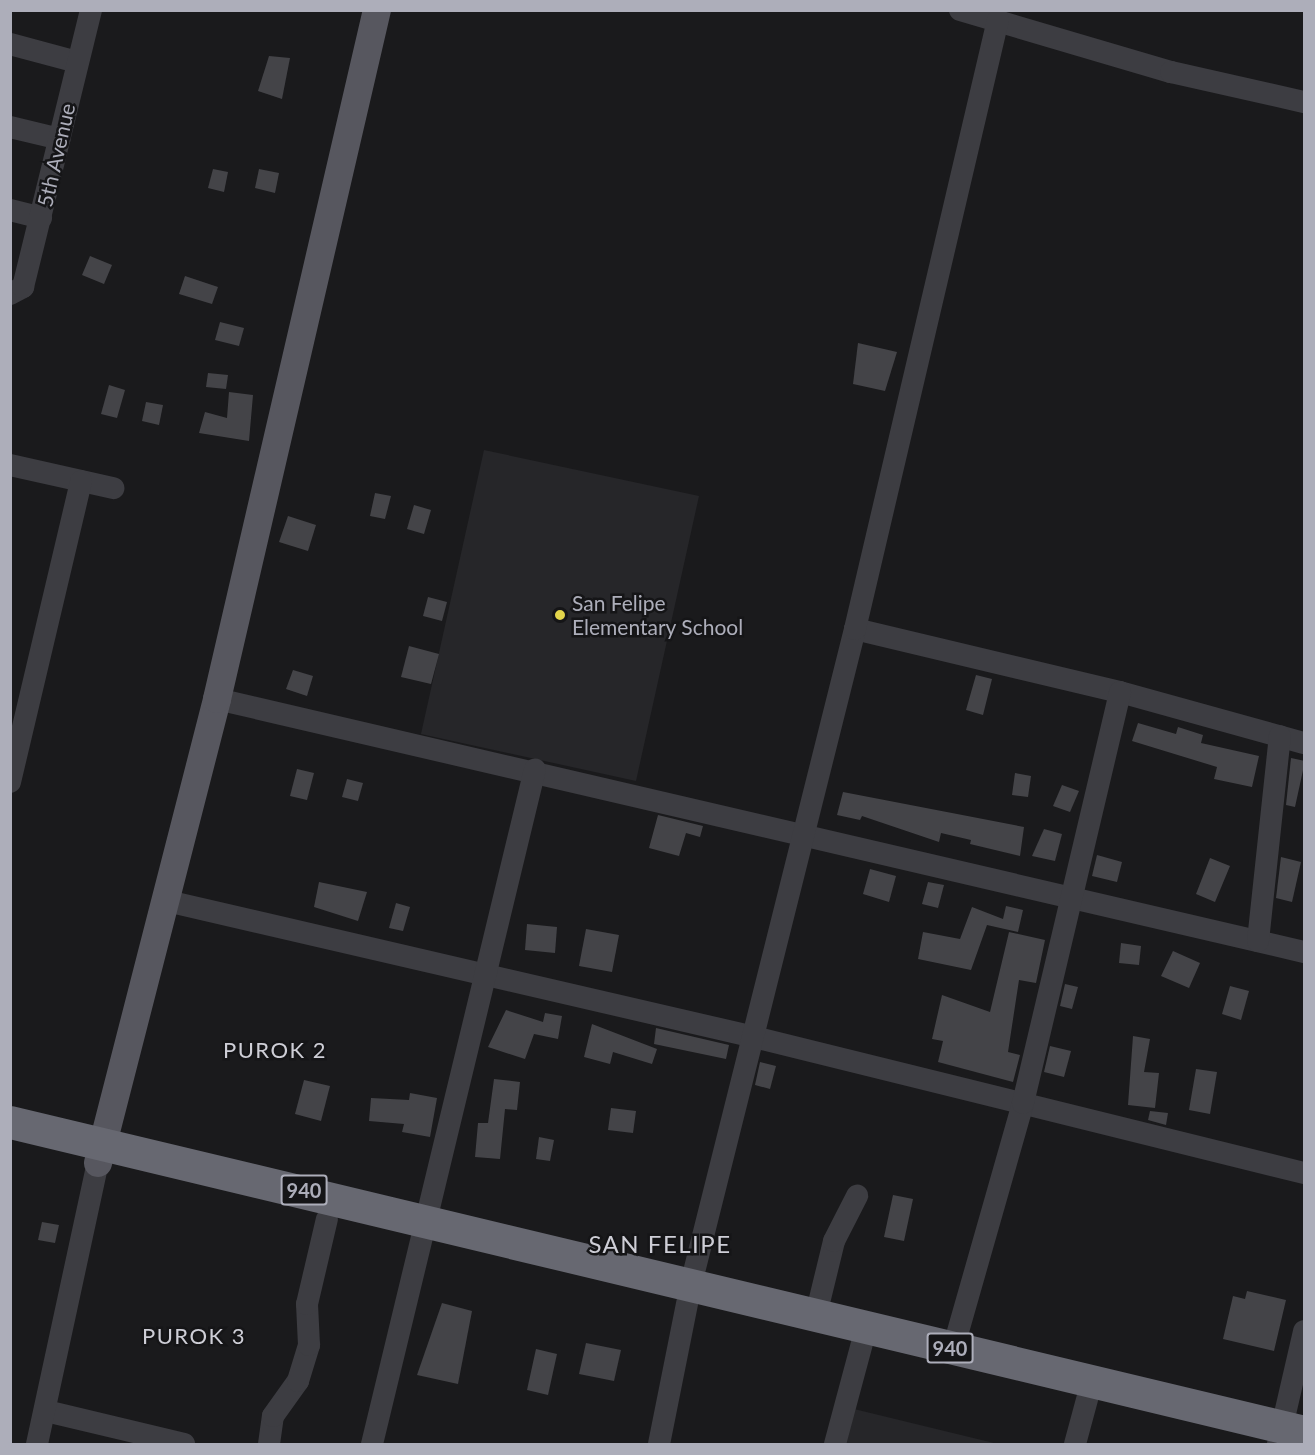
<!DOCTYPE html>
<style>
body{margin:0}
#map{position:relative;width:1315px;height:1455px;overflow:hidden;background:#1a1a1c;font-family:Lato,sans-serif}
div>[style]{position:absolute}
.built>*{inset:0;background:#262629}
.building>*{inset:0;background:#444448}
.minor>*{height:22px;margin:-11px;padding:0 11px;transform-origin:11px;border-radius:11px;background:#3d3d42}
.major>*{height:28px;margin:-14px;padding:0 14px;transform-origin:14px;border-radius:14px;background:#57575f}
.highway>*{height:33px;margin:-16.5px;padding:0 16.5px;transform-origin:16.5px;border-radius:16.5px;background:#676871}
.dots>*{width:16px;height:16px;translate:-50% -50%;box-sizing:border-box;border:3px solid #151517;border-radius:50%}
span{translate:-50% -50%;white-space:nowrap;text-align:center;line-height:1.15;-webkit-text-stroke:5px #151517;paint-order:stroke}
.shield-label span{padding:2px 4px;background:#151517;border:2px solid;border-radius:4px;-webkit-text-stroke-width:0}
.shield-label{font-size:20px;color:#adaeba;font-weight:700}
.street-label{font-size:21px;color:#adaeba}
.poi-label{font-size:21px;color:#adaeba}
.left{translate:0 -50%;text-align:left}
.neighbourhood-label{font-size:22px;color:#ceced6;letter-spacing:1.5px}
.quarter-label{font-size:24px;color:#ceced6;letter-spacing:1.5px}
.frame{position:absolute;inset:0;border:12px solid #adaeba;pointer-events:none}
</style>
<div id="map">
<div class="built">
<i style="clip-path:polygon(484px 450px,699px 496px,636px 781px,421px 734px)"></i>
<i style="clip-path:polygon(854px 1409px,998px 1444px,845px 1444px)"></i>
</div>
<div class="building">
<i style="clip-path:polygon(269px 56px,290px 58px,282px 99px,258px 91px)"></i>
<i style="clip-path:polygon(213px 169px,228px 172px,224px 192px,208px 188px)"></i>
<i style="clip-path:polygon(259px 169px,279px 173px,275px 193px,255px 188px)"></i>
<i style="clip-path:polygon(90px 256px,112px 265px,104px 284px,82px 275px)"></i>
<i style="clip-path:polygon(185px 276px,218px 287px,212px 304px,179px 294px)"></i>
<i style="clip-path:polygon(220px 322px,244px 328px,239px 346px,215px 340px)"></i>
<i style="clip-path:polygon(858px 343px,897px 352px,885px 391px,853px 384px)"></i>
<i style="clip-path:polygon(208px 373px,228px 375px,226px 389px,206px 387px)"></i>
<i style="clip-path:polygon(109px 385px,125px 390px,117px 418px,101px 414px)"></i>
<i style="clip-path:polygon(229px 392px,253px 395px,249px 441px,199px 433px,205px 412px,227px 418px)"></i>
<i style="clip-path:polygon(146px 402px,163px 405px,159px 425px,142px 421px)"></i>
<i style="clip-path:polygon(375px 493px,391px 496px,385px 519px,370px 516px)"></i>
<i style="clip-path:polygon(414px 505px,431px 510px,424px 534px,407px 529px)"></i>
<i style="clip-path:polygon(288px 516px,316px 525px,308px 551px,279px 542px)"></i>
<i style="clip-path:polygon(428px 597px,447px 602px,442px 621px,423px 616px)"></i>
<i style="clip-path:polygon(409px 646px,439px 654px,431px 684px,401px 677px)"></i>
<i style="clip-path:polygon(293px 670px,313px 676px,307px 696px,286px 689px)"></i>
<i style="clip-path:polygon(976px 675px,992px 679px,983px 715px,966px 710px)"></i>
<i style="clip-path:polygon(1138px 723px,1176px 734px,1178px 727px,1203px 735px,1201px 743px,1259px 756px,1252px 787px,1214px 779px,1217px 767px,1132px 741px)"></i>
<i style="clip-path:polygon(1291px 758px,1305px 761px,1295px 807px,1286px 805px)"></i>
<i style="clip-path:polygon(297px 769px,314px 773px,307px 800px,290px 796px)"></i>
<i style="clip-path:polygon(1015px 773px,1031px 776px,1028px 797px,1012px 795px)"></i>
<i style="clip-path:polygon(347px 779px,363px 783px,358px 801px,342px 797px)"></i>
<i style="clip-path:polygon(1062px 785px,1079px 791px,1070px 812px,1053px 806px)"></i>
<i style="clip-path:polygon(843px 792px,1024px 827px,1020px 856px,970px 844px,971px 840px,941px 833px,939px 842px,862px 816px,860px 820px,837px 815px)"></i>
<i style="clip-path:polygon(658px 815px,703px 826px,700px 837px,686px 833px,679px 856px,649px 848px)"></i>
<i style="clip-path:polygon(1044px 829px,1062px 834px,1055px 861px,1032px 856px)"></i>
<i style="clip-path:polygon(1097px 855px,1122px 862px,1117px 882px,1092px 876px)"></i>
<i style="clip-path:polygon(1281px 857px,1301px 862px,1292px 902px,1276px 898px)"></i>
<i style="clip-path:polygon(1210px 858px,1230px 866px,1215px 902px,1196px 894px)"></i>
<i style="clip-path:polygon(870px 869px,896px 876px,889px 902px,863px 894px)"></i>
<i style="clip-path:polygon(319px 882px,367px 892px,358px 921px,314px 907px)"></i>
<i style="clip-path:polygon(928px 882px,944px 885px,938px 908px,922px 904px)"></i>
<i style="clip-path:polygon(396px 903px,410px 907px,403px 931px,389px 928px)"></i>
<i style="clip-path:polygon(1006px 906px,1023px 910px,1018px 932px,987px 925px,971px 970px,918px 959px,923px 932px,960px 939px,972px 907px,1003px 919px)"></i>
<i style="clip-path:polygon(527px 924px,557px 927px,555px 953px,525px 950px)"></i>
<i style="clip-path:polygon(586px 929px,619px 935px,612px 972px,579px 966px)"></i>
<i style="clip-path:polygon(1009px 932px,1045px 940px,1036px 983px,1019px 980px,1008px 1052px,1020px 1055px,1013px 1082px,938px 1062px,943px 1041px,932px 1039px,942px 995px,990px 1012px)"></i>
<i style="clip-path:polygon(1121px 943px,1141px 946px,1139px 965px,1119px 963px)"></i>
<i style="clip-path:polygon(1173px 951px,1200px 963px,1189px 988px,1161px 976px)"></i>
<i style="clip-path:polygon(1065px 984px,1078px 987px,1072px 1009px,1060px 1006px)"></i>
<i style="clip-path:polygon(1230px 986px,1249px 991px,1241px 1020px,1222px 1014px)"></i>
<i style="clip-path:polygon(506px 1010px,543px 1022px,545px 1013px,562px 1016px,558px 1039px,534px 1034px,525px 1059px,488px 1047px)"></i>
<i style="clip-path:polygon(592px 1024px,657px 1049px,652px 1064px,613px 1052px,610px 1064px,584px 1057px)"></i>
<i style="clip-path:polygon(656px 1028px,729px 1045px,726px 1059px,654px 1044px)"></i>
<i style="clip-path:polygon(1133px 1036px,1150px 1039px,1144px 1072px,1159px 1073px,1155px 1108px,1128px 1105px)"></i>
<i style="clip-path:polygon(1050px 1046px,1071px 1051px,1064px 1077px,1044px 1072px)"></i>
<i style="clip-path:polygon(760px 1062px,776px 1066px,770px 1089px,755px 1085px)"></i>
<i style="clip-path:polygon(1196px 1069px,1217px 1072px,1210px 1114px,1189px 1110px)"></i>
<i style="clip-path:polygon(494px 1079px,520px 1082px,517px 1110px,505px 1109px,500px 1159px,475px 1157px,478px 1123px,488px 1123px)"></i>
<i style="clip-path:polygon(304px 1080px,330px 1086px,321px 1121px,295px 1114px)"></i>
<i style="clip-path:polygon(410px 1093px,437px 1098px,430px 1137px,402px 1132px,404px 1124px,369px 1121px,371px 1098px,409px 1100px)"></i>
<i style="clip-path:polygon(611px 1108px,636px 1111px,633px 1133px,608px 1130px)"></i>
<i style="clip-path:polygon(1150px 1111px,1168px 1113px,1166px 1125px,1148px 1120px)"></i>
<i style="clip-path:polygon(539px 1137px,554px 1140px,550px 1161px,536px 1159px)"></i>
<i style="clip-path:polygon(893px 1195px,913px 1199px,904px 1241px,884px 1237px)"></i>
<i style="clip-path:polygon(42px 1222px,59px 1225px,55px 1243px,38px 1240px)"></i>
<i style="clip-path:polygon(1247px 1291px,1286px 1300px,1274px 1351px,1223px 1339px,1233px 1296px,1245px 1299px)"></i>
<i style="clip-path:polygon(442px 1303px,472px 1311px,458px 1384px,417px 1375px)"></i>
<i style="clip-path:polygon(586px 1343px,621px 1350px,614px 1381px,579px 1374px)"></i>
<i style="clip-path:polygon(536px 1349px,557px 1354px,548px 1395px,527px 1390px)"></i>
</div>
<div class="minor">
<i style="left:960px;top:10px;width:220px;rotate:16.4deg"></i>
<i style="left:1171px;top:72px;width:136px;rotate:12.7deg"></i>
<i style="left:10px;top:44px;width:69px;rotate:15deg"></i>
<i style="left:10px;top:127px;width:51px;rotate:13.5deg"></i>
<i style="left:10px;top:210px;width:32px;rotate:14deg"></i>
<i style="left:10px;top:294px;width:15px;rotate:-28deg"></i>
<i style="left:23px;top:287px;width:285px;rotate:-76.2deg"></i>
<i style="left:10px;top:465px;width:106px;rotate:12.6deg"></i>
<i style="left:855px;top:629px;width:272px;rotate:13.4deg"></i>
<i style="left:1120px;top:692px;width:191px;rotate:15.5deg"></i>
<i style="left:217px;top:699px;width:1116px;rotate:13.1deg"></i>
<i style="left:10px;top:782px;width:309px;rotate:-76.7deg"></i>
<i style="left:167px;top:901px;width:603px;rotate:13.04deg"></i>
<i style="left:754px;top:1037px;width:567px;rotate:13.89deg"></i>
<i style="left:1258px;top:941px;width:206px;rotate:-83.9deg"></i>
<i style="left:816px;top:1315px;width:76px;rotate:-76.3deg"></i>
<i style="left:834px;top:1241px;width:51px;rotate:-62.9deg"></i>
<i style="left:953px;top:1349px;width:256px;rotate:-74.1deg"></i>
<i style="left:1023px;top:1103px;width:422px;rotate:-76.7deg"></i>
<i style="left:46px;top:1411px;width:142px;rotate:13.4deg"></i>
<i style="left:37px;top:1444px;width:288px;rotate:-77.8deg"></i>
<i style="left:269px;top:1444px;width:28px;rotate:-82deg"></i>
<i style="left:273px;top:1416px;width:43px;rotate:-54.5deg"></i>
<i style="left:298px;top:1381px;width:38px;rotate:-73deg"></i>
<i style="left:309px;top:1345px;width:41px;rotate:-92.8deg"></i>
<i style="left:307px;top:1304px;width:87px;rotate:-76.8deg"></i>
<i style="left:372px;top:1444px;width:694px;rotate:-76.42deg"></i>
<i style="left:659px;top:1444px;width:163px;rotate:-78.7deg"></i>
<i style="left:691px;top:1284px;width:675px;rotate:-75.94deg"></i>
<i style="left:855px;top:629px;width:626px;rotate:-76.79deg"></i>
<i style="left:835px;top:1444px;width:120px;rotate:-75deg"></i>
<i style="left:1075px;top:1444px;width:65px;rotate:-74.9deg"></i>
<i style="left:1278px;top:1444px;width:116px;rotate:-77deg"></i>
</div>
<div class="major">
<i style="left:98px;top:1163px;width:479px;rotate:-75.6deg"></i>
<i style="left:217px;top:699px;width:707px;rotate:-76.93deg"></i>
</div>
<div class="highway">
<i style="left:10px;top:1122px;width:1331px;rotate:13.47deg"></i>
</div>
<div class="dots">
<i style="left:560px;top:615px;background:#e3d54b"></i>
</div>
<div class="shield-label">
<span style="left:304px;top:1190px">940</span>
<span style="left:950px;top:1348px">940</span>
</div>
<div class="street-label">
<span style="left:56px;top:155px;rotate:-77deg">5th Avenue</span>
</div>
<div class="poi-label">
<span class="left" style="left:572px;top:615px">San Felipe<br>Elementary School</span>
</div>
<div class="neighbourhood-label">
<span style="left:275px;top:1050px">PUROK 2</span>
<span style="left:194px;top:1336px">PUROK 3</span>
</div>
<div class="quarter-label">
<span style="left:660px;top:1244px">SAN FELIPE</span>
</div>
<div class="frame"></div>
</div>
